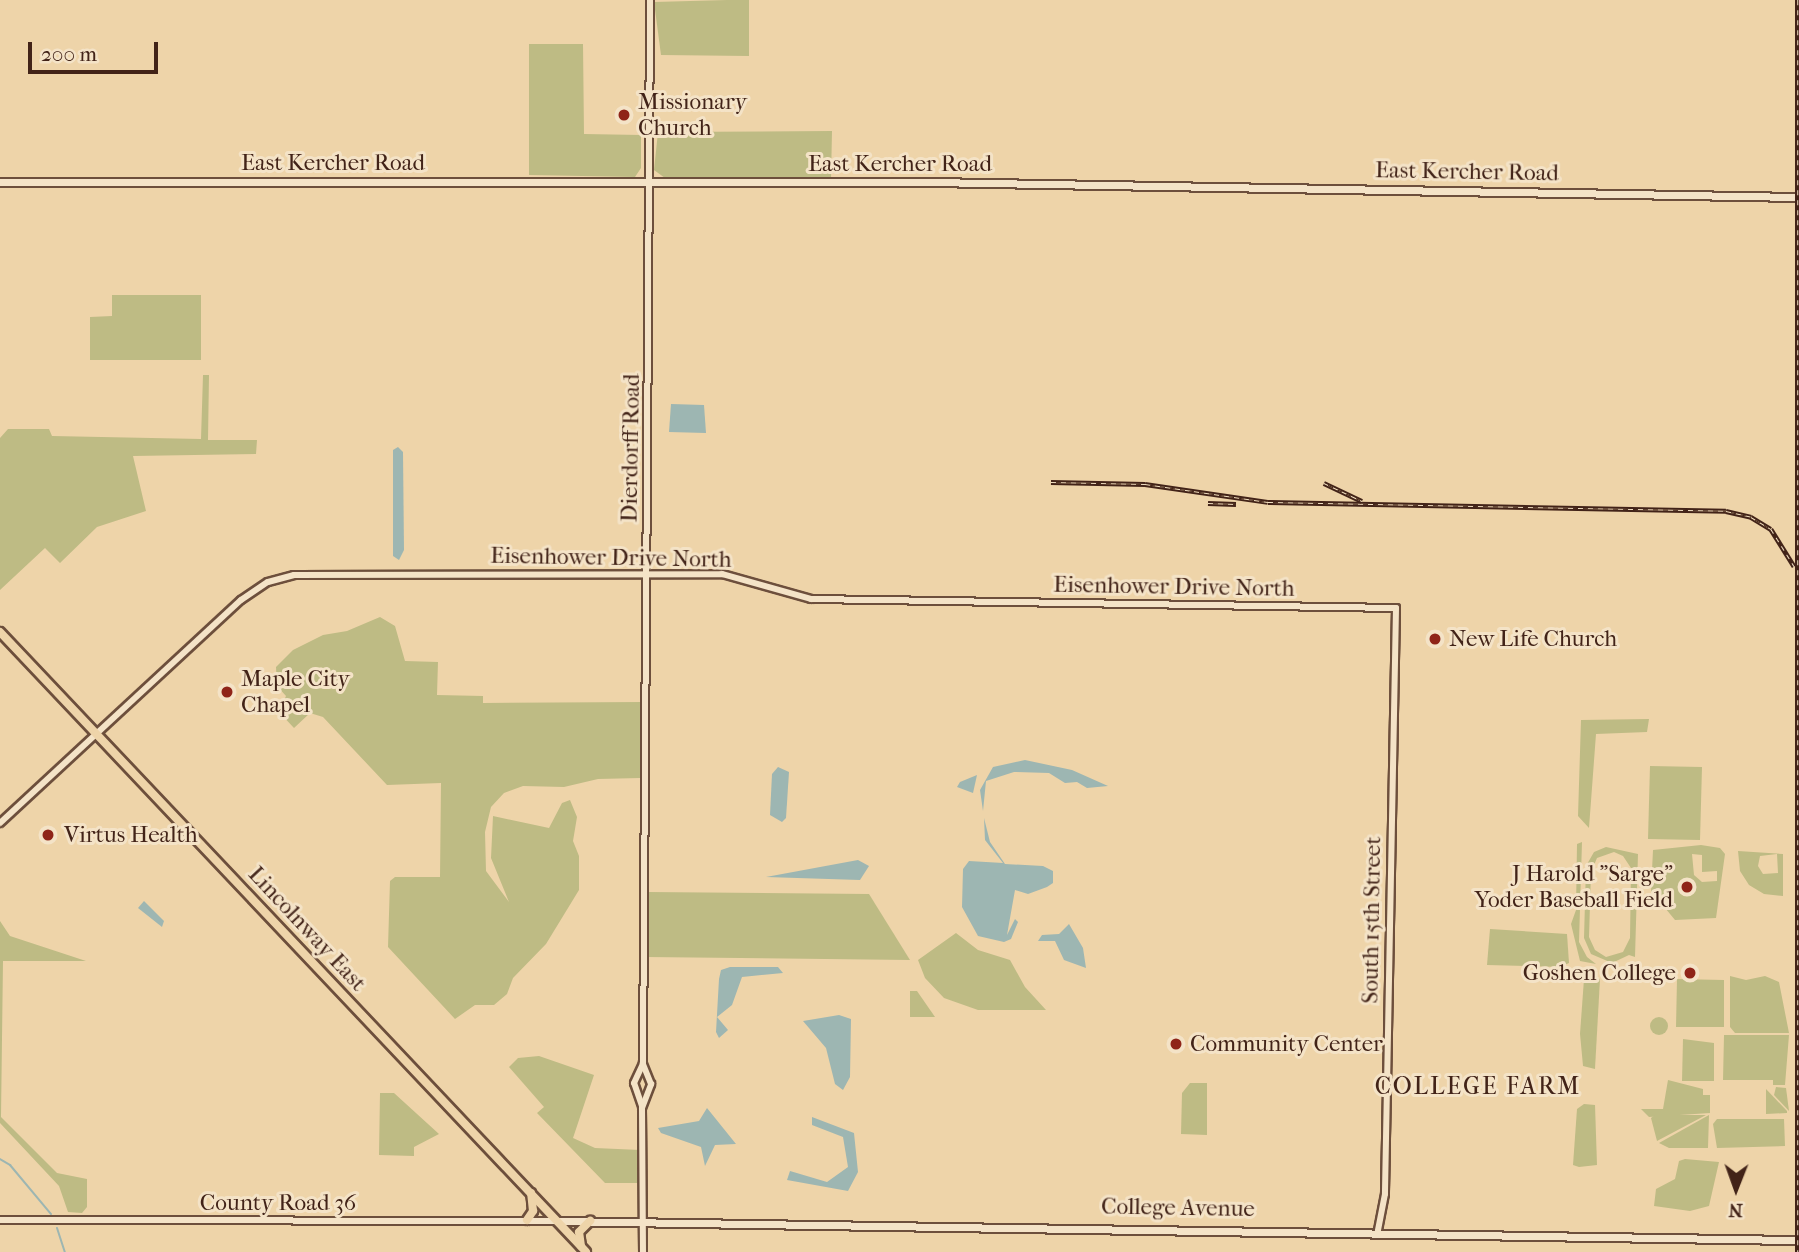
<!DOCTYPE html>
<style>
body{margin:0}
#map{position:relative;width:1799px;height:1252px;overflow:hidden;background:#eed4a9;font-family:"IM FELL French Canon",serif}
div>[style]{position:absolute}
.green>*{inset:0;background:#bebb84}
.round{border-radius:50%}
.water>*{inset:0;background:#9db6b2}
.stream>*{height:2px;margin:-1px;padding:0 1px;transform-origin:1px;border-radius:1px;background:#9db6b2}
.roads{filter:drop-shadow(2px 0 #6d4f3c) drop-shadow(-2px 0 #6d4f3c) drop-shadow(0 2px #6d4f3c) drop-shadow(0 -2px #6d4f3c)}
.tertiary>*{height:6px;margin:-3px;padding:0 3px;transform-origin:3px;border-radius:3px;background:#f4e3c7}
.secondary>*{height:7px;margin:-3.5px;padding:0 3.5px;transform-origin:3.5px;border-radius:3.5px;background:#f4e3c7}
.trunk>*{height:8px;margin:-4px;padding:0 4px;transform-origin:4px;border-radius:4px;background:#eed4a9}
.rail>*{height:4.5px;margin-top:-2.25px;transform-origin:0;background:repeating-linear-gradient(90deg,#f4e3c7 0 5px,#422318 0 10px);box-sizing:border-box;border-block:2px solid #422318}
.dots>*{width:19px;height:19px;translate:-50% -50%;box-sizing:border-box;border:4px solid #f4e3c7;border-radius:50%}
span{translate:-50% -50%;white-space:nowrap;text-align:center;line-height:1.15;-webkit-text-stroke:6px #f4e3c7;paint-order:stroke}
.poi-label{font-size:23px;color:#422318}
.left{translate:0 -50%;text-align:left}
.right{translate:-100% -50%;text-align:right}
.street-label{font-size:23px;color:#422318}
.neighbourhood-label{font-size:24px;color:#422318;letter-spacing:2px}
.north{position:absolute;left:1701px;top:1154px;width:70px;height:70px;-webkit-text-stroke:5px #f4e3c7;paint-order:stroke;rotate:181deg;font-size:19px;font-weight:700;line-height:28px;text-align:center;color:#422318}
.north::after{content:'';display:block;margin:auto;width:24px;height:32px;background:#422318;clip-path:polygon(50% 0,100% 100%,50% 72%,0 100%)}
.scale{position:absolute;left:28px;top:42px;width:130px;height:32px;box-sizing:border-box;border:4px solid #422318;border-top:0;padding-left:9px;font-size:21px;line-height:24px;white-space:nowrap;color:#422318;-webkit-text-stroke:5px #f4e3c7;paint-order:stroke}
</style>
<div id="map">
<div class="green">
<i style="clip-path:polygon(727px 0,749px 0,749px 56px,661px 55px,654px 2px)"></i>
<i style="clip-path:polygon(529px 44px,583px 44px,584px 134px,641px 135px,641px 168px,635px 177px,529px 175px)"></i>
<i style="clip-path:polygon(832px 131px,831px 180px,665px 178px,654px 170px,658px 132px)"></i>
<i style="clip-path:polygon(112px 295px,201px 295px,201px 360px,90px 360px,90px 317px,112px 316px)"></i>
<i style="clip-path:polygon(203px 375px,209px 375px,208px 440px,257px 440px,256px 454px,133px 456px,146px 511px,97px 527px,60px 563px,45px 548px,0 590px,0 438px,8px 429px,49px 429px,52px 436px,201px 439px)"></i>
<i style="clip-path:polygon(380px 617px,395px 626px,405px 661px,438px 662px,437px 695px,483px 696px,483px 703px,644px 702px,640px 778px,598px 779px,564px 787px,523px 786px,504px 793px,491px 807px,485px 832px,486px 871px,509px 902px,491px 858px,493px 816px,549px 828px,562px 803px,570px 800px,577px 817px,573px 841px,579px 856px,579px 890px,546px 944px,513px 978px,507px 994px,494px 1005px,475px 1005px,455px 1019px,388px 947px,390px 881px,395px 877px,440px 877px,441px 783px,387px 785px,323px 717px,310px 713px,294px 728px,279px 712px,286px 696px,277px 686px,276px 667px,293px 650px,323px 635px,347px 631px)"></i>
<i style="clip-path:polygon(1649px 719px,1647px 732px,1596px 734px,1589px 828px,1578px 816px,1581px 720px)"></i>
<i style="clip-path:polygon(1650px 766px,1702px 767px,1700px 840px,1648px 839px)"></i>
<i style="clip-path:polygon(1582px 842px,1579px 942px,1587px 957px,1596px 964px,1580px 961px,1571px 924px,1576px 910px,1577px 844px)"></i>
<i style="clip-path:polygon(evenodd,1701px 845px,1720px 848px,1725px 854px,1716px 918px,1675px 920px,1651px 891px,1653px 850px,1701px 845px,1692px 854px,1702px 855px,1702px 872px,1717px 871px,1717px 881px,1702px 882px,1694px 875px,1692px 854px)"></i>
<i style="clip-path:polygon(evenodd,1606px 847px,1638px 854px,1635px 957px,1629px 955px,1612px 963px,1591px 954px,1584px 938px,1586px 866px,1594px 852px,1606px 847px,1614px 852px,1623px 856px,1631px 868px,1630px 938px,1623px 952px,1606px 957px,1595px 950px,1589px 937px,1591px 872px,1597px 858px,1614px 852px)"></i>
<i style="clip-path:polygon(evenodd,1738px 851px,1783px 854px,1783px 896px,1764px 894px,1749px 885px,1740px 871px,1738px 851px,1777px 854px,1778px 873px,1763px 874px,1758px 866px,1760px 856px,1777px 854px)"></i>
<i style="clip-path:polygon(648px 892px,869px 894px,910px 960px,646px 957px)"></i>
<i style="clip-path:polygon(0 921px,10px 936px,86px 961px,3px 961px,1px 1117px,57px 1173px,87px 1179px,87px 1207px,82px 1213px,68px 1212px,59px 1186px,0 1123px)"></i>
<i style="clip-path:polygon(1490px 929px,1567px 934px,1569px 963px,1560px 967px,1487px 965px)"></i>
<i style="clip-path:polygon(956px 933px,978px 950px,1010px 960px,1025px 987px,1046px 1010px,978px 1010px,944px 998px,925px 978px,918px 960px)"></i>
<i style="clip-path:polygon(1592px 976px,1600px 979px,1595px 1069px,1583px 1066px,1580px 1034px,1584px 979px)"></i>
<i style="clip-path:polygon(1730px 976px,1746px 980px,1765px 976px,1779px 982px,1789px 1033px,1735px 1033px,1730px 1027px)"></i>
<i style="clip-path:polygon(1677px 979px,1724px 980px,1724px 1027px,1676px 1027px)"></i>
<i style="clip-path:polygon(910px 991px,917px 991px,935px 1017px,910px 1017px)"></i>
<i class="round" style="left:1650px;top:1017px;width:18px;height:18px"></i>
<i style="clip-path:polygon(1724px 1035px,1789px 1035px,1785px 1085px,1773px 1085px,1773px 1080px,1723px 1080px)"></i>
<i style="clip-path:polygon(1683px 1039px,1714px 1043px,1714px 1081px,1682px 1081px)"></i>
<i style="clip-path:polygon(539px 1056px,594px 1075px,573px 1138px,595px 1148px,640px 1150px,640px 1183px,605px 1183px,537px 1113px,544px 1107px,509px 1067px,518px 1058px)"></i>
<i style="clip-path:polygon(1668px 1080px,1703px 1089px,1703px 1095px,1710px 1095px,1710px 1113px,1649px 1117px,1641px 1109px,1663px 1109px)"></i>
<i style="clip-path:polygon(1190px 1083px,1207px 1083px,1207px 1135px,1181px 1134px,1182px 1093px)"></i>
<i style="clip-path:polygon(1776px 1087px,1786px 1088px,1789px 1111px,1774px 1095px)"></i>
<i style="clip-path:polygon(1766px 1089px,1787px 1111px,1787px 1113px,1766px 1114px)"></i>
<i style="clip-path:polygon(380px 1093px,394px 1093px,439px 1134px,414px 1147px,414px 1156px,379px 1155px)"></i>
<i style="clip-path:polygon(1584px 1104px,1595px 1105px,1597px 1165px,1579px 1167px,1573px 1165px,1577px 1109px)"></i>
<i style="clip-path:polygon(1655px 1115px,1706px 1115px,1657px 1141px,1651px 1118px)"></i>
<i style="clip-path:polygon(1709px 1115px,1708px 1148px,1669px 1148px,1659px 1143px)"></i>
<i style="clip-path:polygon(1717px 1119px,1784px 1119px,1785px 1146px,1717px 1148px,1713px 1124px)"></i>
<i style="clip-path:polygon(1685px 1159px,1719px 1162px,1709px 1206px,1690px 1211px,1654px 1206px,1656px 1189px,1675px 1179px,1679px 1161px)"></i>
</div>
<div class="water">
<i style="clip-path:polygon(671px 404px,704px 405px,706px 433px,669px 432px)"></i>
<i style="clip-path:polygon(398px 447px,403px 452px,404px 550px,399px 560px,393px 556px,393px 450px)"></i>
<i style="clip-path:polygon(1025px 760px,1072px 770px,1108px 786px,1087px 788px,1077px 782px,1065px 783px,1049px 773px,1014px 772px,986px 781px,983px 811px,980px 790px,993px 767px)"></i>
<i style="clip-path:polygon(778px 767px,789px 772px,786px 818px,782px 822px,770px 815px,772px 774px)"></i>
<i style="clip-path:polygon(977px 775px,973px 793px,957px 787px,960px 782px)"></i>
<i style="clip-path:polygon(984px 818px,990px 842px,1005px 864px,1043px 866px,1053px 871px,1053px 883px,1047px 887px,1028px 894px,1015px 890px,1007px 935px,1015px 919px,1018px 922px,1011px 939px,1004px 942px,978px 936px,962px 907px,963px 869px,969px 861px,1003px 863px,985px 840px)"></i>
<i style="clip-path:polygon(858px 860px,869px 866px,860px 880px,766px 877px)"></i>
<i style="clip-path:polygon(144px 901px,164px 921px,162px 927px,138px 908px)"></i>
<i style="clip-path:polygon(1069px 924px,1083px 948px,1086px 968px,1064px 960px,1055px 941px,1038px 941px,1042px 935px,1059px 934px)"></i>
<i style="clip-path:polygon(730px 967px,778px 967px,783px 973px,742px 977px,732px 1005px,717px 1017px,728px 1030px,719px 1038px,716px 1032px,719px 979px,721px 970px)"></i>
<i style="clip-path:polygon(839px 1015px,851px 1019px,850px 1077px,843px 1090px,835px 1084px,826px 1048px,803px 1021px)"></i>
<i style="clip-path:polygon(707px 1108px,736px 1144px,715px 1145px,705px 1166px,701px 1147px,661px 1133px,658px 1128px,699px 1121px)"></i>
<i style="clip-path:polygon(812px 1117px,854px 1133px,858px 1172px,848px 1191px,787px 1180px,790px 1171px,827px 1182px,848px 1167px,843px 1137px,812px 1125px)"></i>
</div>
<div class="stream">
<i style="left:0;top:1159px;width:12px;rotate:31deg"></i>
<i style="left:10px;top:1165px;width:64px;rotate:50.1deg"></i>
<i style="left:57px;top:1228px;width:25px;rotate:72deg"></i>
</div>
<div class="roads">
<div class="tertiary">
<i style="left:0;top:823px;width:328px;rotate:-42.8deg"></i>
<i style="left:241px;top:600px;width:32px;rotate:-34deg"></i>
<i style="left:268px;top:582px;width:27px;rotate:-15deg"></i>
<i style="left:294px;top:575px;width:428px;rotate:-0.1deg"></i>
<i style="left:722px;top:574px;width:92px;rotate:15.7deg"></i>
<i style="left:811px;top:599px;width:585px;rotate:0.88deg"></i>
<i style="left:1396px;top:608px;width:586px;rotate:91.08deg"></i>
<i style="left:1385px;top:1194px;width:37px;rotate:101deg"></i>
<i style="left:642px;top:1106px;width:24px;rotate:-109deg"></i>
<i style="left:634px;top:1083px;width:21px;rotate:-65deg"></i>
<i style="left:0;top:1220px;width:557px;rotate:0.1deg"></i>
<i style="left:643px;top:1252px;width:144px;rotate:-90.4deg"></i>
<i style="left:642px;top:1108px;width:26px;rotate:-69deg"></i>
<i style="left:651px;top:1084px;width:22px;rotate:-112deg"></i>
<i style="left:643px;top:1064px;width:1064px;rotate:-89.62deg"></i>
</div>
<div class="secondary">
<i style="left:0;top:182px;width:930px"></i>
<i style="left:930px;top:182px;width:869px;rotate:0.99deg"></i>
<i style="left:557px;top:1221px;width:1242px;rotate:0.88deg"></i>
</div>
<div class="trunk">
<i style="left:0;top:632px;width:853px;rotate:46.61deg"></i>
<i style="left:527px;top:1220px;width:11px;rotate:-56deg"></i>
<i style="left:533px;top:1211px;width:18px;rotate:-96deg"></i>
<i style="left:581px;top:1246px;width:14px;rotate:-98deg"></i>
<i style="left:579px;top:1232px;width:16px;rotate:-45deg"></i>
</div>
</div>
<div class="rail">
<i style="left:1798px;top:0;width:1252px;rotate:90deg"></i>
<i style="left:1051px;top:482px;width:94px;rotate:1.2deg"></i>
<i style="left:1145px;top:484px;width:124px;rotate:8.3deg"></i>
<i style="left:1268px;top:502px;width:458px;rotate:1.1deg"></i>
<i style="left:1726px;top:511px;width:26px;rotate:13deg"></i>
<i style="left:1751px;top:517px;width:23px;rotate:31deg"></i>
<i style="left:1771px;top:529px;width:44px;rotate:58.1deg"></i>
<i style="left:1324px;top:483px;width:42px;rotate:25.3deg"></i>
<i style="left:1208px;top:503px;width:28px;rotate:2deg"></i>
</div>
<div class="dots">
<i style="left:624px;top:115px;background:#8f2418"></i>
<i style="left:1435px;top:639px;background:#8f2418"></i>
<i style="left:227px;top:692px;background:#8f2418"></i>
<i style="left:48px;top:835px;background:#8f2418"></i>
<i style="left:1687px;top:887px;background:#8f2418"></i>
<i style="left:1690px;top:973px;background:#8f2418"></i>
<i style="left:1176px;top:1044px;background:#8f2418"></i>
</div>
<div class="poi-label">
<span class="left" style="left:638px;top:115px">Missionary<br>Church</span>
<span class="left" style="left:1449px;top:639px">New Life Church</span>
<span class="left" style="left:241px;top:692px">Maple City<br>Chapel</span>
<span class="left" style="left:64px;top:835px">Virtus Health</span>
<span class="right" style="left:1673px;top:887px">J Harold "Sarge"<br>Yoder Baseball Field</span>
<span class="right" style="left:1676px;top:973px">Goshen College</span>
<span class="left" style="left:1190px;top:1044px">Community Center</span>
</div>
<div class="street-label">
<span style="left:333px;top:163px">East Kercher Road</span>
<span style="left:900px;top:164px">East Kercher Road</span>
<span style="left:1467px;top:172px;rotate:1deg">East Kercher Road</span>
<span style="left:631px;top:448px;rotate:-89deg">Dierdorff Road</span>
<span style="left:611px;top:558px;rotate:1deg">Eisenhower Drive North</span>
<span style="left:1174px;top:587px;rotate:1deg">Eisenhower Drive North</span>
<span style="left:1372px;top:920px;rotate:-89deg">South 15th Street</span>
<span style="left:307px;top:929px;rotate:47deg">Lincolnway East</span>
<span style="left:278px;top:1203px">County Road 36</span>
<span style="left:1178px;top:1208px;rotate:1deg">College Avenue</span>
</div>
<div class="neighbourhood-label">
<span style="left:1478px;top:1087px">COLLEGE FARM</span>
</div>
<div class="north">N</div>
<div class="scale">200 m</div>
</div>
